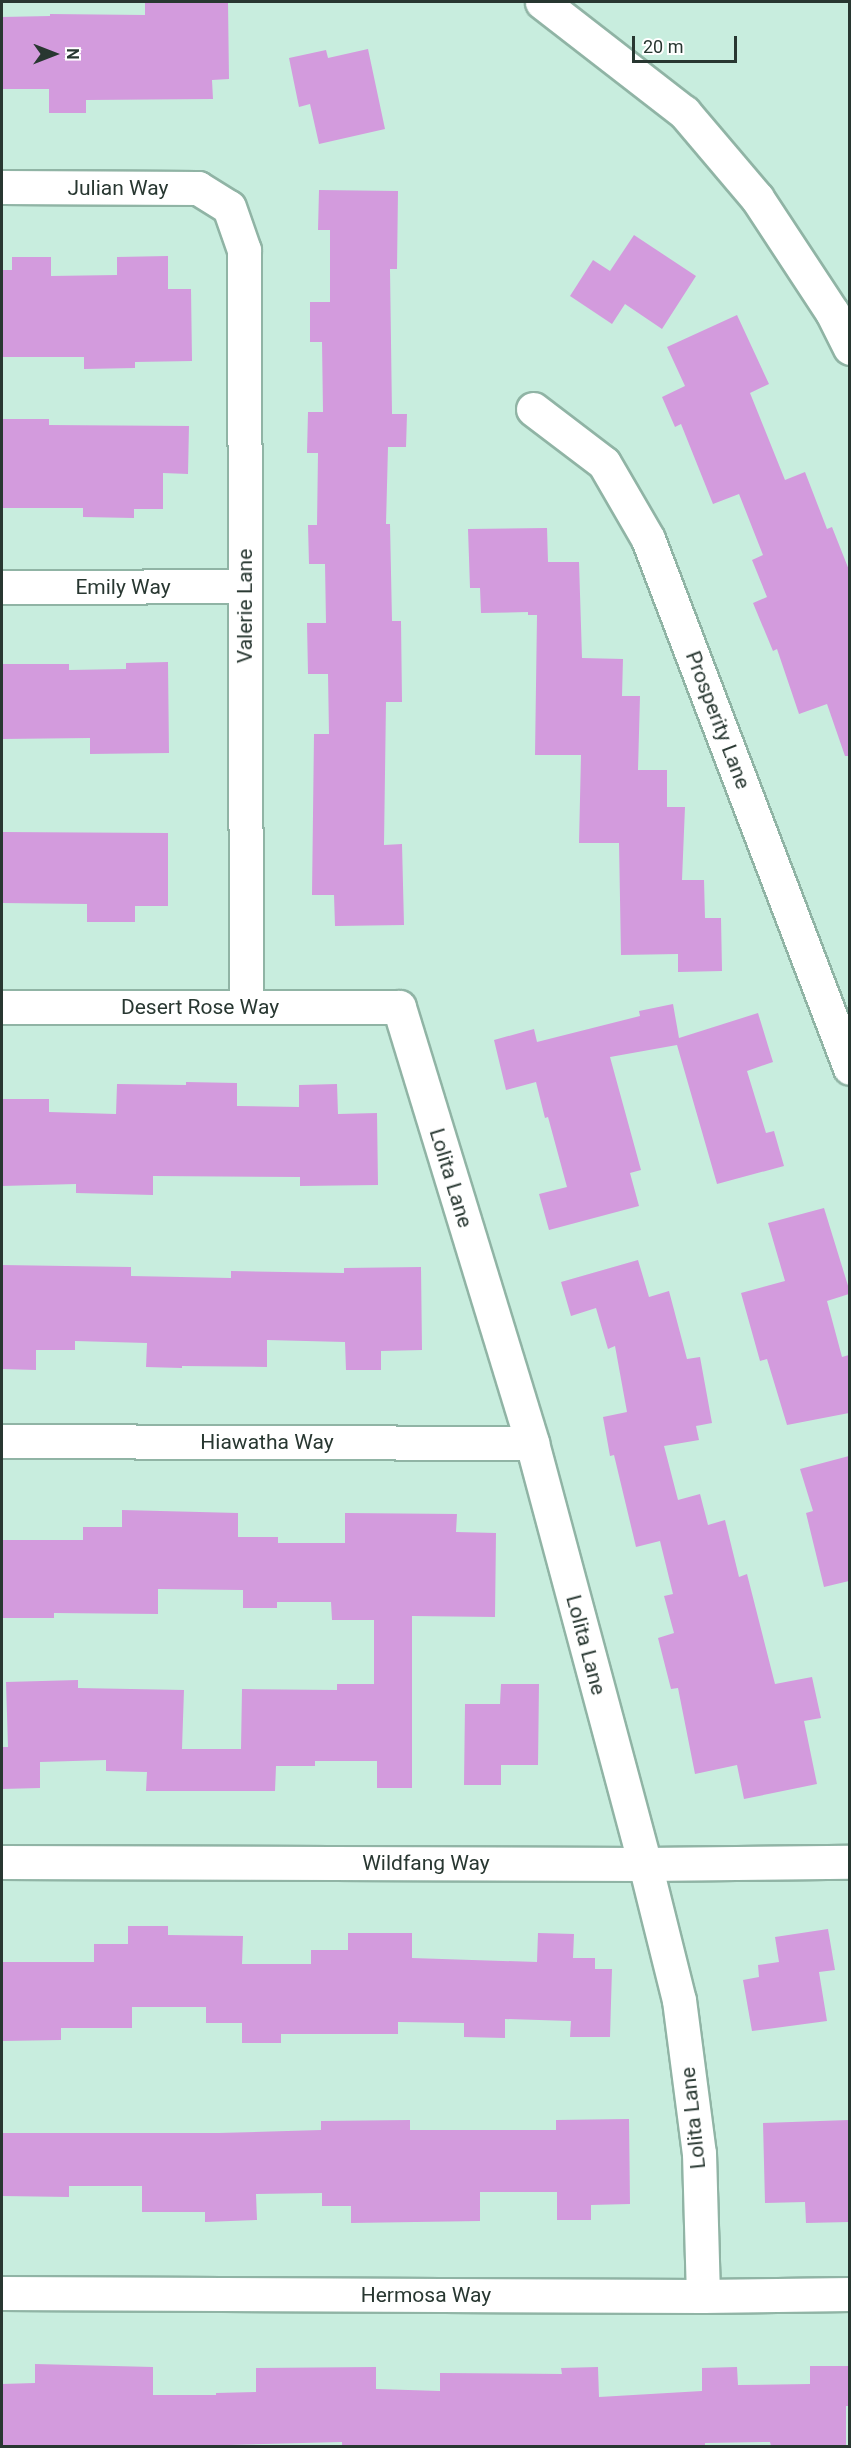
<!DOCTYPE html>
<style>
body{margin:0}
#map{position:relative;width:851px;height:2448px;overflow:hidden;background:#c8edde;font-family:Roboto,sans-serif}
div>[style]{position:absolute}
.building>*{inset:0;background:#d39bdd}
.roads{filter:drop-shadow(2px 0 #90b4a5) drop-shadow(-2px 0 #90b4a5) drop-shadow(0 2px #90b4a5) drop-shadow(0 -2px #90b4a5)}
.street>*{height:33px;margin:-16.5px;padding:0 16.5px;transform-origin:16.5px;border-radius:16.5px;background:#fff}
.secondary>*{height:33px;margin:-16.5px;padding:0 16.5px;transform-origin:16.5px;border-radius:16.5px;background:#fff}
span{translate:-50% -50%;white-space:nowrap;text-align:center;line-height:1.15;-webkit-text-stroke:4.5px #fff;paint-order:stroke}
.street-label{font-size:21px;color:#283731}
.frame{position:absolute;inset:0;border:3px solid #283731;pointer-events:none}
.north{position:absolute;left:24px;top:24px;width:60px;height:60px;-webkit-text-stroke:4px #fff;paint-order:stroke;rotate:90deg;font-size:16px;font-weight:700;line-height:24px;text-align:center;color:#283731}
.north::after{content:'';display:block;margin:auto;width:21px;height:27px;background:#283731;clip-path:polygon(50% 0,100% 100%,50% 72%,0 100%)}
.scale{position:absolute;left:632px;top:36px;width:105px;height:27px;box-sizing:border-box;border:3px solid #283731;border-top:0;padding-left:8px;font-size:18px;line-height:21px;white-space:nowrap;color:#283731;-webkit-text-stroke:4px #fff;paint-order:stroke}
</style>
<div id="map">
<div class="building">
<i style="clip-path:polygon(145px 2px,228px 2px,229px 79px,212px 80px,213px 99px,86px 100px,86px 113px,49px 113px,49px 89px,2px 89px,2px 17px,50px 16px,50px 14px,145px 15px)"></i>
<i style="clip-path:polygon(368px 49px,385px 129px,319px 144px,310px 104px,299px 107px,289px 58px,326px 50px,328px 58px)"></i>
<i style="clip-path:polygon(319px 190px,398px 191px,397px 269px,390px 269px,392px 414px,407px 414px,406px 447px,388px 447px,386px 524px,390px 524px,392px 621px,401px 621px,402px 702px,386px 702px,384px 845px,402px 844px,404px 925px,335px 926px,334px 895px,312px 895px,314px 734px,329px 734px,328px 674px,308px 674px,307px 623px,326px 623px,325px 564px,309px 564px,308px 525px,317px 525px,318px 453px,307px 453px,308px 412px,323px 412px,322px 342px,310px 342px,310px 302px,330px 302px,330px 230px,318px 230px)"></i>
<i style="clip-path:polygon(634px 235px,696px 276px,662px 329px,625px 304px,612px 324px,570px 296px,593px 260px,610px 271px)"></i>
<i style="clip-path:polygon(168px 256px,168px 289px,191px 289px,192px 361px,135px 362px,135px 368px,84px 369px,84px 357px,2px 357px,2px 270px,12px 270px,12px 257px,51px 257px,51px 276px,117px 275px,117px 257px)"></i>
<i style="clip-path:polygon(737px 315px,769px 384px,750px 393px,785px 480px,805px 472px,827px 529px,832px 527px,849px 570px,849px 756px,845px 756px,827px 704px,799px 714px,777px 649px,773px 651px,753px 603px,767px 597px,752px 560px,763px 555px,739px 494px,713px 504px,681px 424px,675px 427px,662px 397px,685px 386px,667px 347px)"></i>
<i style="clip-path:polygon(2px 419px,49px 419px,49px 425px,189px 426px,188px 474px,163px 473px,163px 509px,134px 509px,134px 518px,83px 517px,83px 508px,2px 508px)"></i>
<i style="clip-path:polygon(547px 528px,548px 562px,579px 562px,582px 658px,623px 659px,622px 696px,640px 696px,638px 770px,667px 770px,667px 807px,685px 807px,682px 880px,704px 880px,705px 918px,721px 918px,722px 971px,678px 972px,678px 954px,621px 955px,619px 843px,579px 843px,581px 755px,535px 755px,537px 615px,528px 615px,528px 612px,481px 613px,480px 588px,470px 588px,468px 529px)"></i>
<i style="clip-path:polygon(168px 662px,169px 753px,90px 754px,90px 738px,2px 739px,2px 664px,69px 664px,69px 670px,126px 669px,126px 663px)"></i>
<i style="clip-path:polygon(2px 832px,168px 833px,168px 906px,135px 906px,135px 922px,87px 922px,87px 904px,2px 903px)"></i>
<i style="clip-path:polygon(673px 1004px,679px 1038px,758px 1013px,773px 1062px,747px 1071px,766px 1133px,774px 1131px,784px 1166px,717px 1184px,677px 1045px,610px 1057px,641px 1170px,630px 1173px,639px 1206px,549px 1230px,539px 1194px,567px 1187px,548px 1117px,545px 1118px,536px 1082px,506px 1090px,494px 1040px,534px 1029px,537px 1042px,640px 1016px,639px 1011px)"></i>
<i style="clip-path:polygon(186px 1082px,237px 1083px,237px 1106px,299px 1107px,299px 1085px,337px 1084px,338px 1114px,377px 1113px,378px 1185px,300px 1186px,300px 1177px,153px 1176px,153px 1195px,76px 1193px,76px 1184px,2px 1186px,2px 1099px,49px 1099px,49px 1112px,116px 1114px,117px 1084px,186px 1085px)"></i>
<i style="clip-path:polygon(824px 1208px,849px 1289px,849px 1294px,827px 1301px,842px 1357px,849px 1355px,849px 1413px,787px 1425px,767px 1359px,760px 1361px,741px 1293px,785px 1281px,768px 1223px)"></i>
<i style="clip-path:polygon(638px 1260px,649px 1297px,669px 1291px,687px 1359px,700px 1357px,712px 1423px,696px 1426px,699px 1440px,664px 1446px,678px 1500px,700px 1494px,708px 1525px,725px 1520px,739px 1577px,747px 1574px,775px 1684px,812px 1677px,821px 1718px,804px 1721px,817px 1784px,744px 1799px,737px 1765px,695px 1774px,678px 1688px,671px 1689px,658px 1638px,674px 1633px,664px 1596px,673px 1594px,660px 1541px,636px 1547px,614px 1455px,610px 1456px,603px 1417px,627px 1412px,615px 1346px,608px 1349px,596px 1308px,571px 1316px,561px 1282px)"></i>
<i style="clip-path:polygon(2px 1265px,131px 1267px,131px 1276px,231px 1278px,231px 1271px,344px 1273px,344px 1268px,421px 1267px,422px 1350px,381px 1351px,381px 1370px,346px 1370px,345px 1342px,267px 1340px,267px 1367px,182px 1366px,182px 1368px,146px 1367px,147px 1343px,75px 1341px,75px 1350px,36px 1350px,36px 1370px,2px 1369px)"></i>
<i style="clip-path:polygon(849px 1456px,849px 1581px,824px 1587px,806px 1513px,813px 1511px,800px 1469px)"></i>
<i style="clip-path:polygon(122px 1510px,238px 1513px,238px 1537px,278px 1537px,278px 1543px,345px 1543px,345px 1513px,457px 1514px,456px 1532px,496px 1533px,495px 1617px,412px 1616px,412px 1788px,377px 1788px,377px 1761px,315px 1761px,315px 1766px,276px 1766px,275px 1791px,146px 1791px,147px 1772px,106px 1771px,106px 1760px,40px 1762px,40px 1788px,2px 1789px,2px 1747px,8px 1747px,6px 1682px,78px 1680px,78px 1688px,184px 1690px,182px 1749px,241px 1749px,242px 1689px,337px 1690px,337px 1684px,374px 1684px,374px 1620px,332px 1620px,331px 1602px,277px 1602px,277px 1608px,243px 1608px,243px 1590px,158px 1589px,158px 1614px,54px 1613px,54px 1618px,2px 1618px,2px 1540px,83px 1540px,83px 1527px,122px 1527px)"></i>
<i style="clip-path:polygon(501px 1684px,539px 1684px,538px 1765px,501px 1765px,501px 1785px,464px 1785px,465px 1704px,500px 1704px)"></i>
<i style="clip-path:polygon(128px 1926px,168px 1926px,168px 1935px,243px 1936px,242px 1964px,311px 1964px,311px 1950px,348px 1950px,348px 1933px,412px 1933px,412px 1958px,537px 1962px,538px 1933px,574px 1934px,573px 1958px,595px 1958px,595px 1969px,612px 1969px,610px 2037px,570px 2037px,571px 2021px,505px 2019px,505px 2038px,464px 2037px,464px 2023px,398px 2022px,398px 2034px,281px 2034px,281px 2043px,242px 2043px,242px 2023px,206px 2023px,206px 2007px,132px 2007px,132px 2028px,61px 2028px,61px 2040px,2px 2041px,2px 1962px,94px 1962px,94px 1944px,128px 1944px)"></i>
<i style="clip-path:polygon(828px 1929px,835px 1970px,819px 1972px,827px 2021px,752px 2031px,743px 1980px,759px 1977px,758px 1965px,779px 1962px,775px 1937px)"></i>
<i style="clip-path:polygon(629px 2119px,630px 2204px,591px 2205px,591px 2220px,557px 2220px,557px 2192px,480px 2192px,480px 2221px,351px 2223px,351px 2206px,322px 2206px,322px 2193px,256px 2194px,257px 2220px,205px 2222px,205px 2212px,142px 2212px,142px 2186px,69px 2186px,69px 2197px,2px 2196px,2px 2133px,219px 2133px,321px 2130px,321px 2121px,410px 2120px,410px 2130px,556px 2130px,556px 2120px)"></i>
<i style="clip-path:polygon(849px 2120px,849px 2222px,806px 2223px,805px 2202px,765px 2203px,763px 2123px)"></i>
<i style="clip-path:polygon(35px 2364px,153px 2367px,153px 2395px,216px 2395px,216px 2393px,256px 2392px,256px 2368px,376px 2367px,376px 2389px,440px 2391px,440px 2373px,562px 2374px,561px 2368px,598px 2367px,599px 2397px,702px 2391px,702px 2368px,737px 2367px,738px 2385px,810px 2384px,810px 2366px,849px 2366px,849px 2406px,846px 2406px,846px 2445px,832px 2446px,771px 2446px,770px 2442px,705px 2443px,705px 2446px,342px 2446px,342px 2442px,192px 2446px,2px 2446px,2px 2384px,35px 2383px)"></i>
</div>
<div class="roads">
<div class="street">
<i style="left:2px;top:187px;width:196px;rotate:0.3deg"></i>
<i style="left:198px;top:188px;width:36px;rotate:32deg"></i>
<i style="left:229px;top:207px;width:46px;rotate:70.8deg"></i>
<i style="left:244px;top:250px;width:757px;rotate:89.85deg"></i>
<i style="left:533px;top:409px;width:89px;rotate:37.3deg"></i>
<i style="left:604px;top:463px;width:88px;rotate:59.9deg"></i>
<i style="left:648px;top:539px;width:566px;rotate:69.1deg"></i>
<i style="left:2px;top:587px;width:243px;rotate:-0.2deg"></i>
<i style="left:2px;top:1007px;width:397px"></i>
<i style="left:399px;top:1007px;width:456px;rotate:73deg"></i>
<i style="left:532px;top:1443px;width:436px;rotate:75deg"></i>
<i style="left:645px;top:1864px;width:140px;rotate:76deg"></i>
<i style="left:679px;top:2000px;width:154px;rotate:82.6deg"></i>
<i style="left:699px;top:2153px;width:143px;rotate:88.4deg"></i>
<i style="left:2px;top:1441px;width:530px;rotate:0.22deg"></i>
<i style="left:2px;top:1862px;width:643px;rotate:0.18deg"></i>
<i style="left:645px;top:1864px;width:205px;rotate:-0.6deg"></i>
<i style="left:2px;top:2293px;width:701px;rotate:0.25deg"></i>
<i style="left:703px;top:2296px;width:147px;rotate:-0.8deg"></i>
</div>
<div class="secondary">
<i style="left:542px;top:2px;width:180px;rotate:37.8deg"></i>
<i style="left:684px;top:112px;width:113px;rotate:49.7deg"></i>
<i style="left:757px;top:198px;width:136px;rotate:56.7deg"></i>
<i style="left:832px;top:312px;width:40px;rotate:63.4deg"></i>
</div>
</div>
<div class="street-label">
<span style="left:118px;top:188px">Julian Way</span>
<span style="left:123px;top:587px">Emily Way</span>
<span style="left:245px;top:606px;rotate:-90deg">Valerie Lane</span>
<span style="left:718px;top:720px;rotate:69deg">Prosperity Lane</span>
<span style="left:200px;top:1007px">Desert Rose Way</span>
<span style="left:451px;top:1178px;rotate:73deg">Lolita Lane</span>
<span style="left:267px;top:1442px">Hiawatha Way</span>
<span style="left:586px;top:1645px;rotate:75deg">Lolita Lane</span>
<span style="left:426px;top:1863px">Wildfang Way</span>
<span style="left:693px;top:2118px;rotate:-96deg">Lolita Lane</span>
<span style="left:426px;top:2295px">Hermosa Way</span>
</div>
<div class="frame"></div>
<div class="north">N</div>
<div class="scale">20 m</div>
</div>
